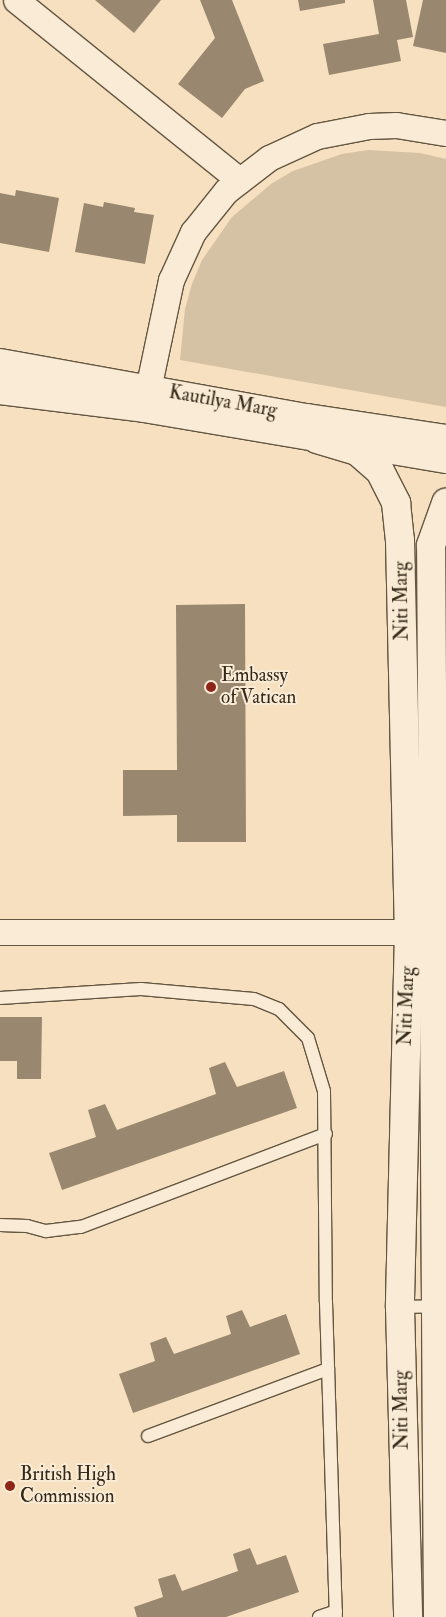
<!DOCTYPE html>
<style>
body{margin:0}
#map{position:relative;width:446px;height:1617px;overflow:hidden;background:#f6e0bf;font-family:"IM FELL Double Pica",serif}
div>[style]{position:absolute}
.green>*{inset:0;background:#d5c1a3}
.building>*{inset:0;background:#99886f}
.roads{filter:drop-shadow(1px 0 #645642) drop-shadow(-1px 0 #645642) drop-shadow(0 1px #645642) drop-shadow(0 -1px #645642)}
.service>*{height:12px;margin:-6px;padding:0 6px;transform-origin:6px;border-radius:6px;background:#f9ebd5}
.minor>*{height:25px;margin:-12.5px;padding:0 12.5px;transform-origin:12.5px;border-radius:12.5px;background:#f9ebd5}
.tertiary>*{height:28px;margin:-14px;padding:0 14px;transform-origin:14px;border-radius:14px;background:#f9ebd5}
.dots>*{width:14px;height:14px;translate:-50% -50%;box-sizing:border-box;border:2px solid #f9ebd5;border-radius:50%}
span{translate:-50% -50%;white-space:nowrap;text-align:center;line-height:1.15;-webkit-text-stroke:4px #f9ebd5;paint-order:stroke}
.street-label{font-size:19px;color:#342818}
.poi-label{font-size:19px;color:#342818}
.left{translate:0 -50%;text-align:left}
</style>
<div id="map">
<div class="green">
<i style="clip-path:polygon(368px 150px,420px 153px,446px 159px,446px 407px,180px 360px,185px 309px,192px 284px,202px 260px,232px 217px,271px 184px,293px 171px,342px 154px)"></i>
</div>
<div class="building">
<i style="clip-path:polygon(95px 0,161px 0,134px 33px)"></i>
<i style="clip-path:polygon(200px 0,232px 0,264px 81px,245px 89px,222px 118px,178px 84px,215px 38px)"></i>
<i style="clip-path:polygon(298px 0,345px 0,345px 3px,300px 11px)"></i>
<i style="clip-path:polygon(373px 0,406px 0,413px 37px,397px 40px,401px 61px,329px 75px,323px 44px,379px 34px)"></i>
<i style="clip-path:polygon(423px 0,446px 0,446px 53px,413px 46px)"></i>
<i style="clip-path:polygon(16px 190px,59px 198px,49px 252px,0 243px,0 193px,15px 196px)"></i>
<i style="clip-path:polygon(104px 202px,135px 208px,134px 212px,154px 215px,145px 264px,75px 252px,84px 203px,103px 207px)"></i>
<i style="clip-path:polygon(245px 604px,246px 842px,177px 842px,177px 815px,123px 816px,123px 770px,177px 770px,176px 605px)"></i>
<i style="clip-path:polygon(0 1017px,42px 1017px,41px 1079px,17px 1079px,17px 1061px,0 1061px)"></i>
<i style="clip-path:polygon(225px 1062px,237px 1087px,284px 1071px,297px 1108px,62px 1190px,49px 1153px,96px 1137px,88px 1110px,105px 1104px,117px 1130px,216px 1094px,209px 1068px)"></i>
<i style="clip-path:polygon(242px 1310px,250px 1327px,286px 1314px,300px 1354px,133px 1413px,119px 1374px,155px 1361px,150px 1343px,166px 1337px,174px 1354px,231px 1334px,226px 1316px)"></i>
<i style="clip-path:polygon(250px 1548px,257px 1565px,286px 1555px,299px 1592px,226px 1617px,137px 1617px,134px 1607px,163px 1597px,158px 1579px,175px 1574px,182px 1591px,238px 1571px,233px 1554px)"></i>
</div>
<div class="roads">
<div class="service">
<i style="left:0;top:998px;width:141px;rotate:-3.7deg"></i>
<i style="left:141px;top:989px;width:113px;rotate:5.1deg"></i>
<i style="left:254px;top:999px;width:27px;rotate:22deg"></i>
<i style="left:279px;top:1009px;width:41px;rotate:45deg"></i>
<i style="left:308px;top:1038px;width:55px;rotate:73.2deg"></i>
<i style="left:324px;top:1091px;width:211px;rotate:89.5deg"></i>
<i style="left:326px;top:1302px;width:315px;rotate:88.2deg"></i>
<i style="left:0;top:1225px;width:27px;rotate:2deg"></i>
<i style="left:27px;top:1226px;width:20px;rotate:15deg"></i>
<i style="left:46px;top:1231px;width:35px;rotate:-7deg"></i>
<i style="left:81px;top:1227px;width:262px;rotate:-20.8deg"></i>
<i style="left:400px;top:1307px;width:39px;rotate:-1deg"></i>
<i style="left:148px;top:1436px;width:192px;rotate:-20.4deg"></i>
<i style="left:319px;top:1617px;width:18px;rotate:-19deg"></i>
</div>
<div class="minor">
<i style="left:16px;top:0;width:287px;rotate:38.9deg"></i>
<i style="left:144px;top:408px;width:131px;rotate:-78.1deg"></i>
<i style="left:171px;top:280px;width:53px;rotate:-65.4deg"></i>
<i style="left:193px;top:232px;width:53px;rotate:-51.2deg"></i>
<i style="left:226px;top:191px;width:54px;rotate:-37.5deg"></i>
<i style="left:269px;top:158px;width:53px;rotate:-24.6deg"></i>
<i style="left:317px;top:136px;width:53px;rotate:-10.9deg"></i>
<i style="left:369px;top:126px;width:27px;rotate:-2deg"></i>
<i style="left:396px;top:125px;width:51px;rotate:9.1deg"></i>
<i style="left:0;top:932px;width:430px"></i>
</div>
<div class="tertiary">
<i style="left:0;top:363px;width:312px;rotate:10.2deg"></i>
<i style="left:307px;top:418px;width:141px;rotate:8.6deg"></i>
<i style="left:0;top:390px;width:145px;rotate:7.1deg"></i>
<i style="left:144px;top:408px;width:306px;rotate:9.6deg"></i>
<i style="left:317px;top:439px;width:42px;rotate:16.7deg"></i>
<i style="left:357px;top:451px;width:30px;rotate:41deg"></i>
<i style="left:380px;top:471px;width:36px;rotate:63deg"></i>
<i style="left:396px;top:503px;width:37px;rotate:84deg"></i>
<i style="left:400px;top:540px;width:392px;rotate:88.7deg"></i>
<i style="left:409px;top:932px;width:375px;rotate:91.4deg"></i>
<i style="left:400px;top:1307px;width:310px;rotate:88.5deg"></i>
<i style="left:438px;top:1617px;width:1072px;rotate:-90.37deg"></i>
<i style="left:431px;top:545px;width:45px;rotate:-70.3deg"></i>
</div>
</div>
<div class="dots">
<i style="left:211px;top:687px;background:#8f2418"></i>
<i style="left:10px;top:1486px;background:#8f2418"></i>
</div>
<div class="street-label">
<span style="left:223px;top:402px;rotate:10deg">Kautilya Marg</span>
<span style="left:402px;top:601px;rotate:-91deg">Niti Marg</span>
<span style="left:407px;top:1006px;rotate:-88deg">Niti Marg</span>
<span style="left:402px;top:1410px;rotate:-91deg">Niti Marg</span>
</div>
<div class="poi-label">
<span class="left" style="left:221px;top:687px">Embassy<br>of Vatican</span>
<span class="left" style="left:20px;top:1486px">British High<br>Commission</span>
</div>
</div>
